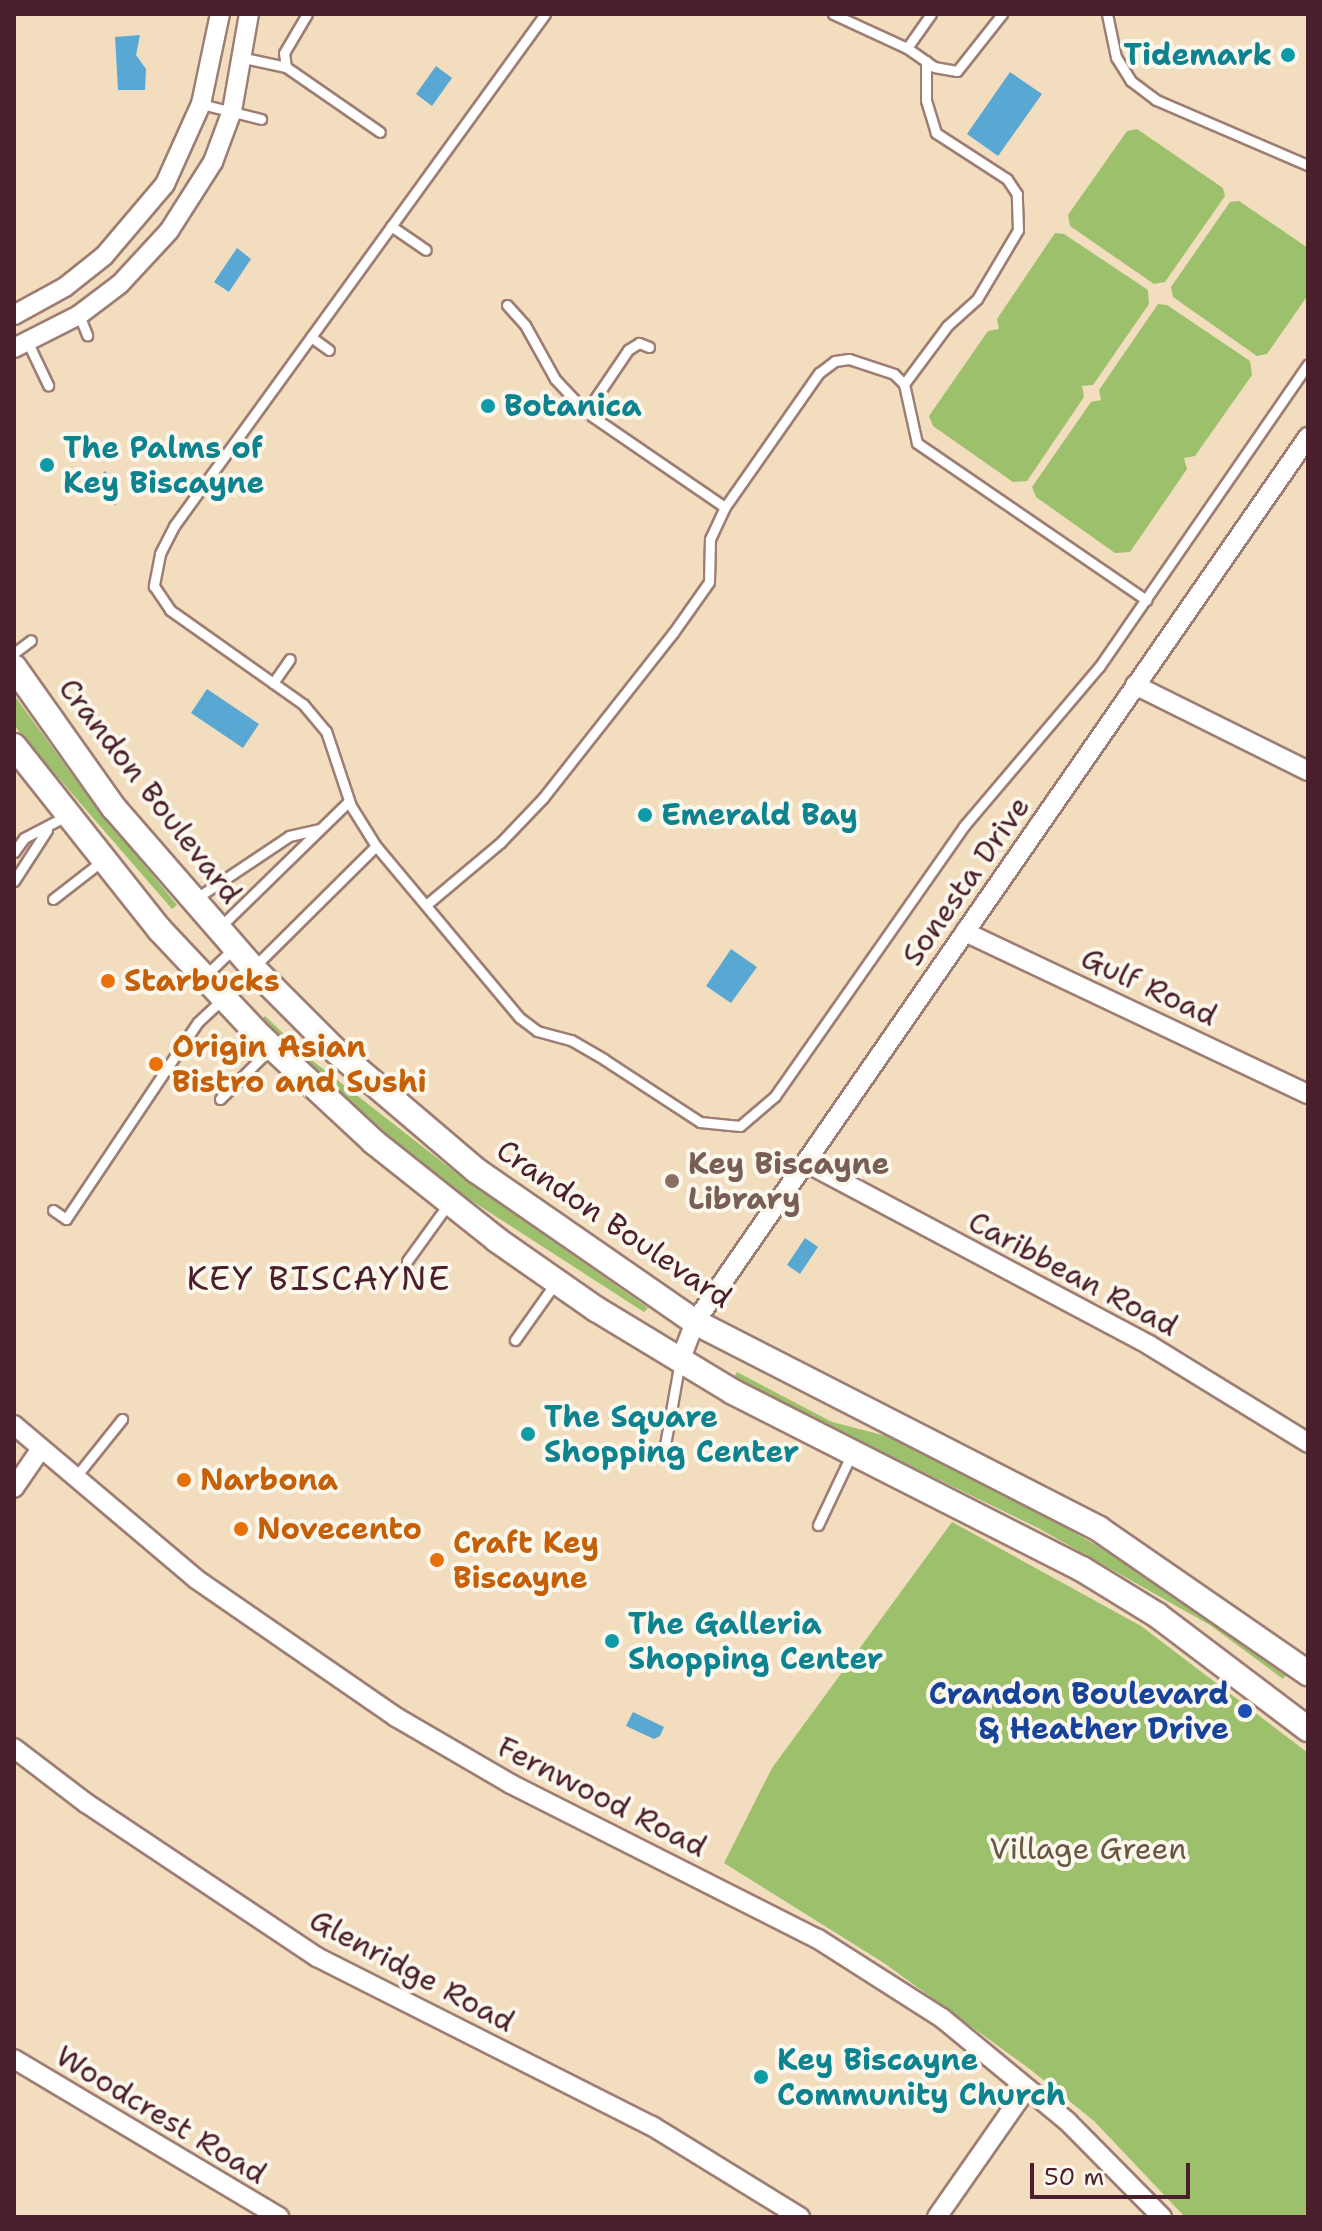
<!DOCTYPE html>
<style>
body{margin:0}
#map{position:relative;width:1322px;height:2231px;overflow:hidden;background:#f2ddbe;font-family:"Shantell Sans",sans-serif}
div>[style]{position:absolute}
.green>*{inset:0;background:#9cc06b}
.water>*{inset:0;background:#59a8d3}
.roads{filter:drop-shadow(2px 0 #9e7e74) drop-shadow(-2px 0 #9e7e74) drop-shadow(0 2px #9e7e74) drop-shadow(0 -2px #9e7e74)}
.lane>*{height:9px;margin:-4.5px;padding:0 4.5px;transform-origin:4.5px;border-radius:4.5px;background:#fff}
.street>*{height:18px;margin:-9px;padding:0 9px;transform-origin:9px;border-radius:9px;background:#fff}
.secondary>*{height:24px;margin:-12px;padding:0 12px;transform-origin:12px;border-radius:12px;background:#fff}
.dots>*{width:22px;height:22px;translate:-50% -50%;box-sizing:border-box;border:4px solid #fbf7ec;border-radius:50%}
span{translate:-50% -50%;white-space:nowrap;text-align:center;line-height:1.15;-webkit-text-stroke:8px #fbf7ec;paint-order:stroke}
.culture-label{font-size:30px;color:#0d838f;font-weight:700}
.right{translate:-100% -50%;text-align:right}
.left{translate:0 -50%;text-align:left}
.street-label{font-size:30px;color:#4a1f2b}
.food-label{font-size:30px;color:#c56008;font-weight:700}
.education-label{font-size:30px;color:#785e54;font-weight:700}
.transit-label{font-size:30px;color:#164399;font-weight:700}
.park-label{font-size:30px;color:#675741}
.quarter-label{font-size:34px;color:#4a1f2b;letter-spacing:2px}
.frame{position:absolute;inset:0;border:16px solid #4a1f2b;pointer-events:none}
.scale{position:absolute;left:1030px;top:2163px;width:160px;height:36px;box-sizing:border-box;border:4px solid #4a1f2b;border-top:0;padding-left:10px;font-size:24px;line-height:28px;white-space:nowrap;color:#4a1f2b;-webkit-text-stroke:6px #fbf7ec;paint-order:stroke}
</style>
<div id="map">
<div class="green">
<i style="clip-path:polygon(1137px 129px,1223px 188px,1225px 196px,1165px 282px,1154px 284px,1070px 226px,1068px 215px,1127px 131px)"></i>
<i style="clip-path:polygon(1239px 201px,1308px 248px,1308px 295px,1267px 354px,1257px 356px,1173px 297px,1171px 287px,1230px 202px)"></i>
<i style="clip-path:polygon(1055px 233px,1064px 234px,1148px 290px,1149px 304px,1093px 385px,1082px 386px,1084px 397px,1027px 481px,1013px 482px,933px 426px,929px 416px,988px 331px,999px 329px,997px 319px)"></i>
<i style="clip-path:polygon(1158px 304px,1167px 305px,1250px 361px,1252px 375px,1195px 456px,1184px 458px,1187px 469px,1130px 552px,1115px 553px,1036px 497px,1032px 487px,1091px 402px,1101px 400px,1099px 390px)"></i>
<i style="clip-path:polygon(14px 695px,90px 799px,177px 905px,172px 909px,22px 736px,14px 724px)"></i>
<i style="clip-path:polygon(265px 1016px,309px 1058px,459px 1175px,648px 1308px,644px 1312px,444px 1183px,335px 1091px,261px 1020px)"></i>
<i style="clip-path:polygon(737px 1372px,832px 1422px,890px 1437px,993px 1485px,1147px 1575px,1287px 1673px,1283px 1679px,1210px 1625px,1038px 1528px,793px 1409px,734px 1377px)"></i>
<i style="clip-path:polygon(952px 1522px,1141px 1626px,1308px 1753px,1308px 2217px,1185px 2217px,1094px 2121px,1031px 2070px,884px 1963px,724px 1863px,772px 1768px)"></i>
</div>
<div class="water">
<i style="clip-path:polygon(140px 35px,136px 55px,146px 69px,145px 90px,118px 90px,115px 37px)"></i>
<i style="clip-path:polygon(436px 66px,452px 78px,432px 106px,416px 94px)"></i>
<i style="clip-path:polygon(1010px 72px,1042px 94px,998px 156px,967px 134px)"></i>
<i style="clip-path:polygon(237px 248px,251px 259px,229px 292px,214px 282px)"></i>
<i style="clip-path:polygon(105px 471px,120px 487px,116px 505px,106px 503px,96px 480px)"></i>
<i style="clip-path:polygon(207px 689px,259px 724px,243px 748px,191px 713px)"></i>
<i style="clip-path:polygon(731px 949px,757px 967px,731px 1003px,706px 986px)"></i>
<i style="clip-path:polygon(805px 1238px,818px 1247px,800px 1274px,787px 1265px)"></i>
<i style="clip-path:polygon(633px 1712px,664px 1727px,660px 1736px,654px 1739px,626px 1726px)"></i>
</div>
<div class="roads">
<div class="lane">
<i style="left:545px;top:14px;width:632px;rotate:125.93deg"></i>
<i style="left:174px;top:526px;width:31px;rotate:117deg"></i>
<i style="left:160px;top:554px;width:33px;rotate:101deg"></i>
<i style="left:154px;top:586px;width:29px;rotate:56deg"></i>
<i style="left:170px;top:610px;width:163px;rotate:35.3deg"></i>
<i style="left:303px;top:704px;width:35px;rotate:50deg"></i>
<i style="left:326px;top:731px;width:79px;rotate:71.6deg"></i>
<i style="left:351px;top:806px;width:47px;rotate:58deg"></i>
<i style="left:376px;top:846px;width:224px;rotate:50.1deg"></i>
<i style="left:520px;top:1018px;width:21px;rotate:37deg"></i>
<i style="left:537px;top:1031px;width:35px;rotate:15deg"></i>
<i style="left:571px;top:1040px;width:39px;rotate:30deg"></i>
<i style="left:605px;top:1060px;width:113px;rotate:33.1deg"></i>
<i style="left:700px;top:1122px;width:40px;rotate:5.7deg"></i>
<i style="left:740px;top:1126px;width:46px;rotate:-40.6deg"></i>
<i style="left:775px;top:1096px;width:330px;rotate:-55deg"></i>
<i style="left:964px;top:826px;width:209px;rotate:-49.7deg"></i>
<i style="left:1099px;top:667px;width:368px;rotate:-55.4deg"></i>
<i style="left:833px;top:14px;width:81px;rotate:24.7deg"></i>
<i style="left:907px;top:48px;width:42px;rotate:-54.8deg"></i>
<i style="left:1107px;top:14px;width:44px;rotate:78.2deg"></i>
<i style="left:1116px;top:57px;width:28px;rotate:58deg"></i>
<i style="left:1131px;top:81px;width:31px;rotate:37deg"></i>
<i style="left:1156px;top:100px;width:165px;rotate:23.2deg"></i>
<i style="left:907px;top:48px;width:33px;rotate:35deg"></i>
<i style="left:934px;top:67px;width:23px;rotate:10deg"></i>
<i style="left:957px;top:71px;width:73px;rotate:-51.7deg"></i>
<i style="left:244px;top:58px;width:43px;rotate:12.1deg"></i>
<i style="left:286px;top:67px;width:114px;rotate:34.7deg"></i>
<i style="left:286px;top:67px;width:14px;rotate:-98deg"></i>
<i style="left:284px;top:53px;width:45px;rotate:-59.5deg"></i>
<i style="left:201px;top:104px;width:62px;rotate:14deg"></i>
<i style="left:391px;top:226px;width:42px;rotate:34.4deg"></i>
<i style="left:507px;top:305px;width:27px;rotate:48deg"></i>
<i style="left:525px;top:325px;width:62px;rotate:60.9deg"></i>
<i style="left:555px;top:379px;width:45px;rotate:46.8deg"></i>
<i style="left:79px;top:315px;width:22px;rotate:68deg"></i>
<i style="left:311px;top:337px;width:22px;rotate:36deg"></i>
<i style="left:28px;top:343px;width:47px;rotate:64.5deg"></i>
<i style="left:649px;top:347px;width:11px;rotate:-158deg"></i>
<i style="left:639px;top:343px;width:13px;rotate:148deg"></i>
<i style="left:628px;top:350px;width:75px;rotate:124.1deg"></i>
<i style="left:586px;top:412px;width:168px;rotate:34.4deg"></i>
<i style="left:904px;top:384px;width:72px;rotate:-53.4deg"></i>
<i style="left:947px;top:326px;width:40px;rotate:-42deg"></i>
<i style="left:977px;top:299px;width:80px;rotate:-59.3deg"></i>
<i style="left:1018px;top:230px;width:36px;rotate:-92deg"></i>
<i style="left:1017px;top:194px;width:18px;rotate:-124deg"></i>
<i style="left:1007px;top:179px;width:85px;rotate:-147.1deg"></i>
<i style="left:936px;top:133px;width:34px;rotate:-107deg"></i>
<i style="left:926px;top:100px;width:39px;rotate:-90deg"></i>
<i style="left:14px;top:653px;width:21px;rotate:-37deg"></i>
<i style="left:273px;top:683px;width:29px;rotate:-55deg"></i>
<i style="left:14px;top:852px;width:17px;rotate:-54deg"></i>
<i style="left:24px;top:838px;width:47px;rotate:-27.6deg"></i>
<i style="left:14px;top:881px;width:61px;rotate:-57.1deg"></i>
<i style="left:53px;top:899px;width:62px;rotate:-37.8deg"></i>
<i style="left:195px;top:899px;width:113px;rotate:-33.8deg"></i>
<i style="left:289px;top:836px;width:32px;rotate:-13deg"></i>
<i style="left:426px;top:905px;width:97px;rotate:-40deg"></i>
<i style="left:500px;top:843px;width:62px;rotate:-46.3deg"></i>
<i style="left:543px;top:798px;width:210px;rotate:-51.8deg"></i>
<i style="left:673px;top:633px;width:62px;rotate:-54.8deg"></i>
<i style="left:709px;top:582px;width:43px;rotate:-88.7deg"></i>
<i style="left:710px;top:539px;width:35px;rotate:-65deg"></i>
<i style="left:725px;top:507px;width:164px;rotate:-55deg"></i>
<i style="left:819px;top:373px;width:20px;rotate:-37deg"></i>
<i style="left:835px;top:361px;width:14px;rotate:-8deg"></i>
<i style="left:849px;top:359px;width:47px;rotate:18.4deg"></i>
<i style="left:894px;top:374px;width:14px;rotate:45deg"></i>
<i style="left:904px;top:384px;width:60px;rotate:77.6deg"></i>
<i style="left:917px;top:443px;width:278px;rotate:34.4deg"></i>
<i style="left:220px;top:927px;width:180px;rotate:-44.3deg"></i>
<i style="left:255px;top:966px;width:170px;rotate:-44.8deg"></i>
<i style="left:206px;top:975px;width:37px;rotate:-44deg"></i>
<i style="left:220px;top:1099px;width:72px;rotate:-45deg"></i>
<i style="left:53px;top:1210px;width:16px;rotate:35deg"></i>
<i style="left:66px;top:1219px;width:237px;rotate:-56.2deg"></i>
<i style="left:198px;top:1022px;width:34px;rotate:-43deg"></i>
<i style="left:407px;top:1261px;width:72px;rotate:-54.1deg"></i>
<i style="left:515px;top:1340px;width:71px;rotate:-54.7deg"></i>
<i style="left:665px;top:1445px;width:85px;rotate:-79.9deg"></i>
<i style="left:74px;top:1479px;width:77px;rotate:-51.3deg"></i>
<i style="left:818px;top:1525px;width:80px;rotate:-64.7deg"></i>
</div>
<div class="street">
<i style="left:14px;top:315px;width:58px;rotate:-28.8deg"></i>
<i style="left:65px;top:287px;width:50px;rotate:-38.5deg"></i>
<i style="left:104px;top:256px;width:94px;rotate:-49.7deg"></i>
<i style="left:165px;top:184px;width:88px;rotate:-65.8deg"></i>
<i style="left:201px;top:104px;width:92px;rotate:-78.1deg"></i>
<i style="left:14px;top:348px;width:73px;rotate:-26.9deg"></i>
<i style="left:79px;top:315px;width:51px;rotate:-37.1deg"></i>
<i style="left:120px;top:284px;width:72px;rotate:-47.2deg"></i>
<i style="left:169px;top:231px;width:82px;rotate:-57.5deg"></i>
<i style="left:213px;top:162px;width:54px;rotate:-69.6deg"></i>
<i style="left:232px;top:111px;width:98px;rotate:-80.1deg"></i>
<i style="left:1135px;top:685px;width:193px;rotate:26.4deg"></i>
<i style="left:965px;top:932px;width:379px;rotate:25.3deg"></i>
<i style="left:807px;top:1163px;width:387px;rotate:28deg"></i>
<i style="left:1149px;top:1345px;width:187px;rotate:31.6deg"></i>
<i style="left:680px;top:1361px;width:42px;rotate:-69deg"></i>
<i style="left:695px;top:1322px;width:1077px;rotate:-55.29deg"></i>
<i style="left:14px;top:1425px;width:238px;rotate:40.2deg"></i>
<i style="left:196px;top:1579px;width:243px;rotate:34.6deg"></i>
<i style="left:396px;top:1717px;width:133px;rotate:30.2deg"></i>
<i style="left:511px;top:1784px;width:344px;rotate:26.8deg"></i>
<i style="left:818px;top:1939px;width:147px;rotate:32.5deg"></i>
<i style="left:942px;top:2018px;width:162px;rotate:39.5deg"></i>
<i style="left:1067px;top:2121px;width:135px;rotate:45.3deg"></i>
<i style="left:14px;top:1488px;width:46px;rotate:-55.6deg"></i>
<i style="left:14px;top:1748px;width:91px;rotate:37.4deg"></i>
<i style="left:86px;top:1803px;width:278px;rotate:33.7deg"></i>
<i style="left:317px;top:1957px;width:375px;rotate:26.8deg"></i>
<i style="left:652px;top:2126px;width:174px;rotate:31.6deg"></i>
<i style="left:14px;top:2059px;width:309px;rotate:30.8deg"></i>
<i style="left:937px;top:2217px;width:157px;rotate:-55.1deg"></i>
</div>
<div class="secondary">
<i style="left:14px;top:667px;width:173px;rotate:54.7deg"></i>
<i style="left:114px;top:808px;width:212px;rotate:49deg"></i>
<i style="left:253px;top:968px;width:119px;rotate:45deg"></i>
<i style="left:337px;top:1052px;width:184px;rotate:40.4deg"></i>
<i style="left:477px;top:1171px;width:265px;rotate:34.7deg"></i>
<i style="left:695px;top:1322px;width:454px;rotate:27.1deg"></i>
<i style="left:1099px;top:1529px;width:254px;rotate:34.6deg"></i>
<i style="left:14px;top:746px;width:235px;rotate:51.6deg"></i>
<i style="left:160px;top:930px;width:147px;rotate:46.7deg"></i>
<i style="left:261px;top:1037px;width:154px;rotate:42.9deg"></i>
<i style="left:374px;top:1142px;width:157px;rotate:38.5deg"></i>
<i style="left:497px;top:1240px;width:121px;rotate:34.9deg"></i>
<i style="left:596px;top:1309px;width:160px;rotate:31.2deg"></i>
<i style="left:733px;top:1392px;width:391px;rotate:26.9deg"></i>
<i style="left:1082px;top:1569px;width:88px;rotate:31.5deg"></i>
<i style="left:1157px;top:1615px;width:189px;rotate:37.1deg"></i>
</div>
</div>
<div class="dots">
<i style="left:1288px;top:55px;background:#0f9aa8"></i>
<i style="left:488px;top:406px;background:#0f9aa8"></i>
<i style="left:47px;top:465px;background:#0f9aa8"></i>
<i style="left:645px;top:815px;background:#0f9aa8"></i>
<i style="left:108px;top:981px;background:#e8710a"></i>
<i style="left:156px;top:1064px;background:#e8710a"></i>
<i style="left:672px;top:1181px;background:#8d6e63"></i>
<i style="left:528px;top:1434px;background:#0f9aa8"></i>
<i style="left:184px;top:1480px;background:#e8710a"></i>
<i style="left:241px;top:1529px;background:#e8710a"></i>
<i style="left:437px;top:1560px;background:#e8710a"></i>
<i style="left:612px;top:1641px;background:#0f9aa8"></i>
<i style="left:1245px;top:1711px;background:#1a4fb4"></i>
<i style="left:761px;top:2077px;background:#0f9aa8"></i>
</div>
<div class="culture-label">
<span class="right" style="left:1272px;top:55px">Tidemark</span>
<span class="left" style="left:504px;top:406px">Botanica</span>
<span class="left" style="left:63px;top:465px">The Palms of<br>Key Biscayne</span>
<span class="left" style="left:661px;top:815px">Emerald Bay</span>
<span class="left" style="left:544px;top:1434px">The Square<br>Shopping Center</span>
<span class="left" style="left:628px;top:1641px">The Galleria<br>Shopping Center</span>
<span class="left" style="left:777px;top:2077px">Key Biscayne<br>Community Church</span>
</div>
<div class="street-label">
<span style="left:150px;top:791px;rotate:52deg">Crandon Boulevard</span>
<span style="left:966px;top:881px;rotate:-55deg">Sonesta Drive</span>
<span style="left:1149px;top:987px;rotate:25deg">Gulf Road</span>
<span style="left:614px;top:1224px;rotate:34deg">Crandon Boulevard</span>
<span style="left:1073px;top:1274px;rotate:28deg">Caribbean Road</span>
<span style="left:602px;top:1797px;rotate:27deg">Fernwood Road</span>
<span style="left:412px;top:1971px;rotate:28deg">Glenridge Road</span>
<span style="left:161px;top:2115px;rotate:31deg">Woodcrest Road</span>
</div>
<div class="food-label">
<span class="left" style="left:124px;top:981px">Starbucks</span>
<span class="left" style="left:172px;top:1064px">Origin Asian<br>Bistro and Sushi</span>
<span class="left" style="left:200px;top:1480px">Narbona</span>
<span class="left" style="left:257px;top:1529px">Novecento</span>
<span class="left" style="left:453px;top:1560px">Craft Key<br>Biscayne</span>
</div>
<div class="education-label">
<span class="left" style="left:688px;top:1181px">Key Biscayne<br>Library</span>
</div>
<div class="transit-label">
<span class="right" style="left:1229px;top:1711px">Crandon Boulevard<br>&amp; Heather Drive</span>
</div>
<div class="park-label">
<span style="left:1088px;top:1849px">Village Green</span>
</div>
<div class="quarter-label">
<span style="left:319px;top:1279px">KEY BISCAYNE</span>
</div>
<div class="frame"></div>
<div class="scale">50 m</div>
</div>
